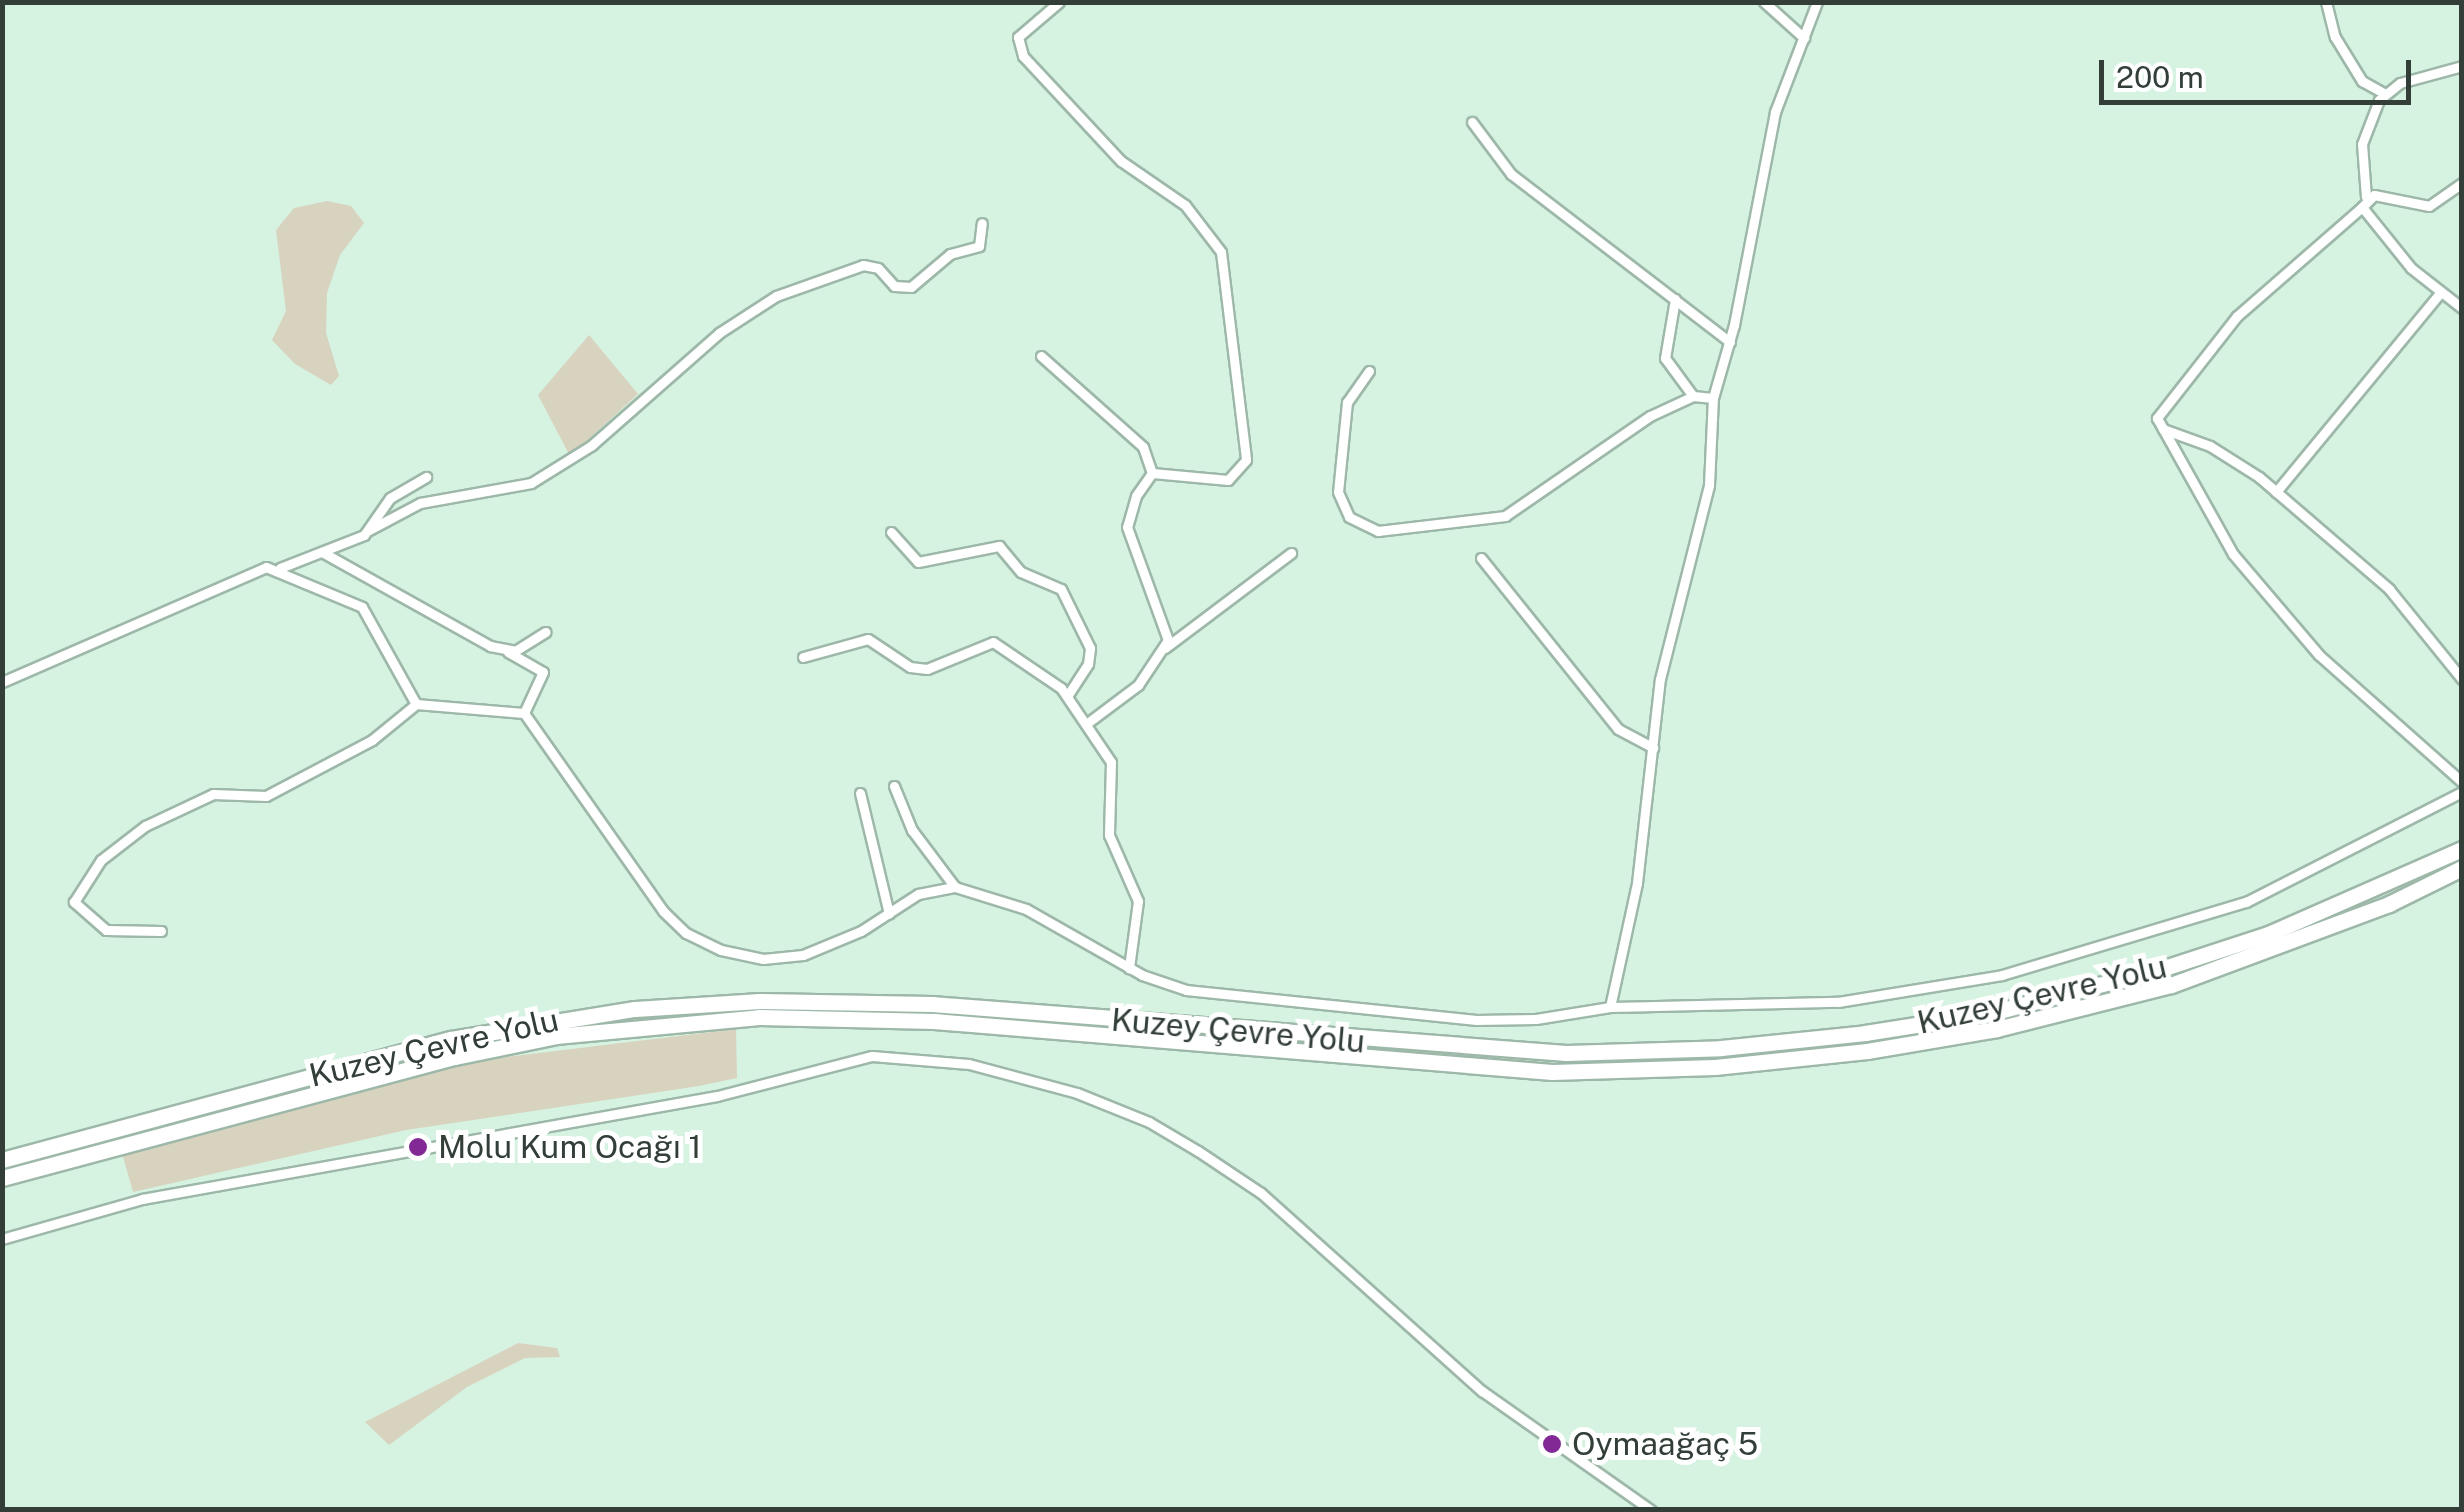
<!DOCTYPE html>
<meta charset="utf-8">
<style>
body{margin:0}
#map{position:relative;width:2464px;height:1512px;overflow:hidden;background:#d6f2e1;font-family:"Public Sans",sans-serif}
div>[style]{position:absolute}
.green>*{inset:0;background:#d8d3bf}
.roads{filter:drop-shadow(2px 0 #9db8a8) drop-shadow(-2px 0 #9db8a8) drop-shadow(0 2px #9db8a8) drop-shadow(0 -2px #9db8a8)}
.minor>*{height:9px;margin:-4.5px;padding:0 4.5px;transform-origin:4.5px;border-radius:4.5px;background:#fff}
.trunk>*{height:15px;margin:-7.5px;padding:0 7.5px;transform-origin:7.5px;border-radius:7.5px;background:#fff}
.dots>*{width:28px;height:28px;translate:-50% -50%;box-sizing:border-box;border:5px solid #fff;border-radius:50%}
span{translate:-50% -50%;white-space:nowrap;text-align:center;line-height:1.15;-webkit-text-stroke:10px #fff;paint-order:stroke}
.street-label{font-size:32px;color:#323e37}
.poi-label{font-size:32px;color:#323e37}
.left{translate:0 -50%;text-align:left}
.frame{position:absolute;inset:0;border:5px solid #323e37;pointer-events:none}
.scale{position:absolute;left:2099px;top:60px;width:312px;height:45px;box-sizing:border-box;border:5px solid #323e37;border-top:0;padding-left:12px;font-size:30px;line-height:35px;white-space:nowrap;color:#323e37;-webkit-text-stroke:8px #fff;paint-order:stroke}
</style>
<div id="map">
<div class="green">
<i style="clip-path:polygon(327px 201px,351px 206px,364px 223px,340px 255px,327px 293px,326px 333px,339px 376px,331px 385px,295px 364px,272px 340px,286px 311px,276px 230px,294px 208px)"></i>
<i style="clip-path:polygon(589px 335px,638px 394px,570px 456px,538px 395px)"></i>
<i style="clip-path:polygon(736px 1029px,737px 1078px,699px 1086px,406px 1130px,133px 1192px,122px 1153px,474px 1061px)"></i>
<i style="clip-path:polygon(518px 1343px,557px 1348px,560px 1357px,525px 1358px,467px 1387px,389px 1445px,365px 1422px)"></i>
</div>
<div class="roads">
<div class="minor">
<i style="left:1059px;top:2px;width:54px;rotate:139.5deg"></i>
<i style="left:1018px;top:37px;width:20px;rotate:75deg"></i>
<i style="left:1023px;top:56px;width:144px;rotate:47deg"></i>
<i style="left:1121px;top:161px;width:78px;rotate:34.5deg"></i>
<i style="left:1185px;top:205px;width:59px;rotate:52.5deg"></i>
<i style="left:1221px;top:252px;width:209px;rotate:83.1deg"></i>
<i style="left:1246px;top:460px;width:27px;rotate:132deg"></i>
<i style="left:1228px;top:480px;width:76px;rotate:-174.7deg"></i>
<i style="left:1152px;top:473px;width:28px;rotate:125deg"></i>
<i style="left:1136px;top:496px;width:32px;rotate:106deg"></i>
<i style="left:1127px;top:527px;width:120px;rotate:70.1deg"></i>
<i style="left:1168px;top:640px;width:54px;rotate:123.7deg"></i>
<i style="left:1138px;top:685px;width:65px;rotate:143.1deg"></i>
<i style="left:1764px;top:2px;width:54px;rotate:42deg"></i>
<i style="left:2326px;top:2px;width:36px;rotate:76deg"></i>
<i style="left:2335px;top:37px;width:52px;rotate:58.5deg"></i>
<i style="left:2362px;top:81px;width:26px;rotate:29deg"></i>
<i style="left:1472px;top:122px;width:65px;rotate:53.1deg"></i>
<i style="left:1511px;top:174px;width:276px;rotate:37.5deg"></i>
<i style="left:2462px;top:183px;width:40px;rotate:145.1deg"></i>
<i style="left:2429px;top:206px;width:56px;rotate:-168.7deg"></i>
<i style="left:2374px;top:195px;width:17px;rotate:135deg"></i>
<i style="left:2362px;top:207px;width:78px;rotate:51.2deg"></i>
<i style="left:2411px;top:268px;width:65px;rotate:38.1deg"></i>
<i style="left:2366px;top:197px;width:53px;rotate:-94.3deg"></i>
<i style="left:2362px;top:144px;width:47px;rotate:-68.9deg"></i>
<i style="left:2379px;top:100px;width:27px;rotate:-39deg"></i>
<i style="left:2400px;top:83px;width:64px;rotate:-15.3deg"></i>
<i style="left:2362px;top:207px;width:166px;rotate:138.9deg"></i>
<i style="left:2237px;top:316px;width:130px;rotate:128.1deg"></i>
<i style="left:2157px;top:418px;width:156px;rotate:60.8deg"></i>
<i style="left:2233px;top:554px;width:133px;rotate:49.6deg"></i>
<i style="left:2319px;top:655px;width:191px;rotate:41.6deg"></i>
<i style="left:1675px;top:299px;width:60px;rotate:99.6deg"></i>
<i style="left:1665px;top:358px;width:47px;rotate:53.6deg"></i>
<i style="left:1041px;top:356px;width:137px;rotate:41.7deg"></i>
<i style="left:1143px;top:447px;width:28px;rotate:71deg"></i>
<i style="left:1369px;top:371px;width:38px;rotate:125deg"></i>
<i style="left:1347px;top:402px;width:90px;rotate:95.7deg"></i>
<i style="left:1338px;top:492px;width:27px;rotate:66deg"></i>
<i style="left:1349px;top:517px;width:32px;rotate:26deg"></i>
<i style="left:1378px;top:531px;width:128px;rotate:-6.7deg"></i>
<i style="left:1505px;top:516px;width:176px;rotate:-34.6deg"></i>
<i style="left:1650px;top:416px;width:47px;rotate:-24.9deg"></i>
<i style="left:1693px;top:396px;width:20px;rotate:6deg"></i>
<i style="left:2163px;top:429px;width:50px;rotate:19.9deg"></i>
<i style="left:2210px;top:446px;width:58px;rotate:32.3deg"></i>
<i style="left:2259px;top:477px;width:172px;rotate:40.7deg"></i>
<i style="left:2389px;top:589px;width:116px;rotate:51deg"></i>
<i style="left:2276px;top:492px;width:258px;rotate:-50.5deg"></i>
<i style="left:369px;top:530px;width:58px;rotate:-27.9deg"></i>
<i style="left:420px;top:503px;width:113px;rotate:-10.2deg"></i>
<i style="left:531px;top:483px;width:72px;rotate:-31.9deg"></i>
<i style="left:592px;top:445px;width:169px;rotate:-41.4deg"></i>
<i style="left:719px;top:333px;width:68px;rotate:-33deg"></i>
<i style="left:776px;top:296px;width:92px;rotate:-19.6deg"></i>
<i style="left:863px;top:265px;width:15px;rotate:11deg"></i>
<i style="left:878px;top:268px;width:24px;rotate:48deg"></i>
<i style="left:894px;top:286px;width:17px;rotate:3deg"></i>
<i style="left:911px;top:287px;width:51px;rotate:-40.2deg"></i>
<i style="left:950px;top:254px;width:30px;rotate:-15deg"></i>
<i style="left:979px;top:246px;width:23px;rotate:-83deg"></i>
<i style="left:891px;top:532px;width:40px;rotate:48deg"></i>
<i style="left:918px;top:562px;width:83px;rotate:-11.2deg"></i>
<i style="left:999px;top:546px;width:34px;rotate:50deg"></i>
<i style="left:1021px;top:572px;width:43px;rotate:23deg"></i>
<i style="left:1061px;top:589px;width:66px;rotate:63.8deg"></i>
<i style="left:1090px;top:648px;width:16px;rotate:97deg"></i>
<i style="left:1088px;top:664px;width:38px;rotate:123deg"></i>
<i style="left:322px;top:552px;width:193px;rotate:29.2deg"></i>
<i style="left:490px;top:646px;width:25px;rotate:11deg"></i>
<i style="left:515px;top:651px;width:36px;rotate:-32deg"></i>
<i style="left:1481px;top:558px;width:219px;rotate:51.3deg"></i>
<i style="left:1618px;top:729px;width:40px;rotate:28deg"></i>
<i style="left:280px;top:568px;width:90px;rotate:-21.4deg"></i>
<i style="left:364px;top:535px;width:45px;rotate:-54.9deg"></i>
<i style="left:390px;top:498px;width:42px;rotate:-30.3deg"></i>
<i style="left:1165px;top:648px;width:158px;rotate:-37deg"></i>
<i style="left:508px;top:652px;width:40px;rotate:29.7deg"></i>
<i style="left:543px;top:672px;width:45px;rotate:114.9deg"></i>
<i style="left:803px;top:657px;width:67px;rotate:-15.5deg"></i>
<i style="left:868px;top:639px;width:50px;rotate:33.7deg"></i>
<i style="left:910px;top:667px;width:17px;rotate:7deg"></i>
<i style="left:927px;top:669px;width:71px;rotate:-22.2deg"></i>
<i style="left:993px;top:642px;width:82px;rotate:34.1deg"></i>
<i style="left:1061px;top:688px;width:89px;rotate:56deg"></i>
<i style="left:1111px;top:762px;width:73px;rotate:91.6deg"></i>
<i style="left:1109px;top:835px;width:72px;rotate:66.3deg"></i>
<i style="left:1138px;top:901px;width:68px;rotate:97.7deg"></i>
<i style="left:2px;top:682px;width:288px;rotate:-23.5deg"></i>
<i style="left:266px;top:567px;width:104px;rotate:22.6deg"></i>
<i style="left:362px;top:607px;width:111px;rotate:60.9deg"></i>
<i style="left:524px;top:713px;width:242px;rotate:54.9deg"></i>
<i style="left:663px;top:911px;width:32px;rotate:44deg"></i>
<i style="left:686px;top:933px;width:39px;rotate:26deg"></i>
<i style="left:721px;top:950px;width:43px;rotate:12.1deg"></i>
<i style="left:763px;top:959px;width:40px;rotate:-5.7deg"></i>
<i style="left:803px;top:955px;width:63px;rotate:-22.5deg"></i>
<i style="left:861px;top:931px;width:68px;rotate:-33deg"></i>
<i style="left:918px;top:894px;width:38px;rotate:-11deg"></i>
<i style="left:955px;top:887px;width:74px;rotate:17.2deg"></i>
<i style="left:1026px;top:909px;width:133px;rotate:29.6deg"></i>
<i style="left:1142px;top:975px;width:46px;rotate:18.8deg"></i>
<i style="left:1186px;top:990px;width:292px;rotate:5.9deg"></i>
<i style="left:1476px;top:1020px;width:60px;rotate:-1deg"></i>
<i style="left:1536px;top:1019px;width:75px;rotate:-9.2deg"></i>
<i style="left:1610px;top:1007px;width:228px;rotate:-1.3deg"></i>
<i style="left:1838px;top:1002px;width:166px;rotate:-9.3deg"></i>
<i style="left:2002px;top:975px;width:255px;rotate:-16.7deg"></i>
<i style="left:2246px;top:902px;width:242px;rotate:-27deg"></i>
<i style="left:894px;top:786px;width:48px;rotate:67.8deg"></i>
<i style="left:912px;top:830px;width:71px;rotate:53deg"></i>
<i style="left:860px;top:793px;width:124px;rotate:76.5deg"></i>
<i style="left:161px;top:931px;width:55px;rotate:-179deg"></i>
<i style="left:106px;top:930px;width:43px;rotate:-138.8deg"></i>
<i style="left:74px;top:902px;width:50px;rotate:-57.3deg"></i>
<i style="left:101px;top:860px;width:56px;rotate:-37.7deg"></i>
<i style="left:145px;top:826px;width:75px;rotate:-25.2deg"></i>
<i style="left:213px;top:794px;width:53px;rotate:2.2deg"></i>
<i style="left:266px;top:796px;width:120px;rotate:-27.8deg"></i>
<i style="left:372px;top:740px;width:57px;rotate:-39.3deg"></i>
<i style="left:416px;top:704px;width:108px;rotate:4.8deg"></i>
<i style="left:1610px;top:1007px;width:127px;rotate:-77.7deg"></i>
<i style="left:1637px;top:883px;width:205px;rotate:-83.6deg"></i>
<i style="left:1660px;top:679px;width:200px;rotate:-75.8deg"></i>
<i style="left:1709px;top:485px;width:87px;rotate:-87.4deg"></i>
<i style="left:1713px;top:398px;width:76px;rotate:-74deg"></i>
<i style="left:1734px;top:325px;width:217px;rotate:-79.1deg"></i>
<i style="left:1775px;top:112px;width:118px;rotate:-69.1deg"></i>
<i style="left:2px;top:1239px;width:146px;rotate:-15.9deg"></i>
<i style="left:142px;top:1199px;width:584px;rotate:-10.16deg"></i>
<i style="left:717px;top:1096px;width:160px;rotate:-14.5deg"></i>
<i style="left:872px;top:1056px;width:97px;rotate:4.7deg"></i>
<i style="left:969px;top:1064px;width:112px;rotate:15deg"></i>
<i style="left:1077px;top:1093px;width:78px;rotate:21.9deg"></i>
<i style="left:1149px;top:1122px;width:57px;rotate:30.6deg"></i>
<i style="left:1198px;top:1151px;width:76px;rotate:33.7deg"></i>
<i style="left:1261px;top:1193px;width:297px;rotate:41.9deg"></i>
<i style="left:1482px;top:1391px;width:207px;rotate:35.2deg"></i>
</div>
<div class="trunk">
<i style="left:2px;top:1160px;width:465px;rotate:-15.1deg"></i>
<i style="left:451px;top:1039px;width:186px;rotate:-9.3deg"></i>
<i style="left:635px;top:1009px;width:125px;rotate:-3.7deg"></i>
<i style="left:760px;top:1001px;width:172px;rotate:1deg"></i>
<i style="left:932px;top:1004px;width:636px;rotate:4.42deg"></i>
<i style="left:1566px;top:1053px;width:155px;rotate:-1.8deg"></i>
<i style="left:1721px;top:1048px;width:145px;rotate:-5.9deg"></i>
<i style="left:1865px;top:1033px;width:128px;rotate:-9deg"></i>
<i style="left:1991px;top:1013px;width:179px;rotate:-14.6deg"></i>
<i style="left:2164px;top:968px;width:109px;rotate:-18.1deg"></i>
<i style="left:2268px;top:934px;width:212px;rotate:-23.7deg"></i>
<i style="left:2px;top:1178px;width:469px;rotate:-15deg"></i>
<i style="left:455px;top:1057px;width:103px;rotate:-11.7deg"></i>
<i style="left:556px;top:1036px;width:204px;rotate:-5.3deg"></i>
<i style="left:759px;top:1017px;width:175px;rotate:1.3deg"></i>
<i style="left:934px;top:1021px;width:620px;rotate:4.72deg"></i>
<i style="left:1552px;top:1072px;width:163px;rotate:-1.8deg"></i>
<i style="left:1715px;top:1067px;width:153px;rotate:-6deg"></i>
<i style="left:1867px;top:1051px;width:132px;rotate:-9.6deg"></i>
<i style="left:1997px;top:1029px;width:179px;rotate:-14.2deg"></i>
<i style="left:2171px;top:985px;width:233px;rotate:-20.4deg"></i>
<i style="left:2389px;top:904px;width:81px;rotate:-26.3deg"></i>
</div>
</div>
<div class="dots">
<i style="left:418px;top:1147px;background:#822996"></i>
<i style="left:1552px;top:1444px;background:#822996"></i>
</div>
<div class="street-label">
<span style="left:2042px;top:995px;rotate:-13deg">Kuzey Çevre Yolu</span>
<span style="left:1238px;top:1031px;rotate:5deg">Kuzey Çevre Yolu</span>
<span style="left:434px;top:1048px;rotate:-13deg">Kuzey Çevre Yolu</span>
</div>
<div class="poi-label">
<span class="left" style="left:438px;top:1147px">Molu Kum Ocağı 1</span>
<span class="left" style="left:1572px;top:1444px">Oymaağaç 5</span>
</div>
<div class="frame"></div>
<div class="scale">200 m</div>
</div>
